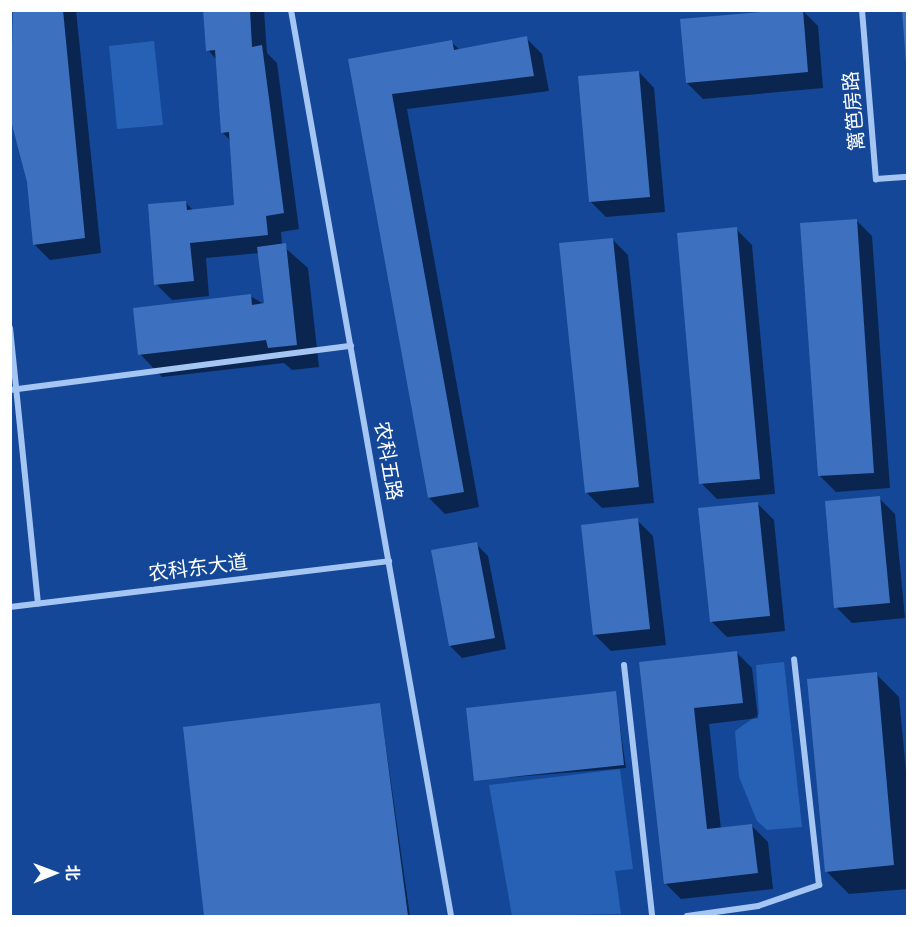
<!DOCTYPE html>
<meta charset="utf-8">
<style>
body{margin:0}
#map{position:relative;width:918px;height:927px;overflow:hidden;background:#144797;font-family:Raleway,"Noto Sans SC",sans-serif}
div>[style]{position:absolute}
.green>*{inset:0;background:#2761b6}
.shadow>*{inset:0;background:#0007}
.building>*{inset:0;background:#3d71bf}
.street>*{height:6px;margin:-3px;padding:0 3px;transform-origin:3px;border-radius:3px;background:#a5c5f3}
span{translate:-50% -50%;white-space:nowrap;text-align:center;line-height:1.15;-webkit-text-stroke:6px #144797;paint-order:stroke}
.street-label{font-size:20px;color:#fff}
.frame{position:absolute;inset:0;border:12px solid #fff;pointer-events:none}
.north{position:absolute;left:24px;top:843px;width:60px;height:60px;-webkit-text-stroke:4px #144797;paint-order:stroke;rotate:89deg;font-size:16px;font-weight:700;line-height:24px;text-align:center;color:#fff}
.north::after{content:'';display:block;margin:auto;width:21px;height:27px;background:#fff;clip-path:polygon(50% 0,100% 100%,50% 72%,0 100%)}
</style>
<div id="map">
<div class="green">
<i style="clip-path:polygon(154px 41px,163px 125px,117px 129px,109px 46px)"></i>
<i style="clip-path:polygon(784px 662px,802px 827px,767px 830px,757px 821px,739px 777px,735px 731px,759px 714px,756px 665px)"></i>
<i style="clip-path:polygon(620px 769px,633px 869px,615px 871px,621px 914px,512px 916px,489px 785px)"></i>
</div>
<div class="shadow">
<i style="clip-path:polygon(14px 10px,76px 10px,101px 253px,50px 260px,34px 244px,29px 182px,10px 104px)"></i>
<i style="clip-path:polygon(204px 10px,264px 10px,267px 53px,277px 63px,299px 229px,281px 232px,282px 245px,308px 268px,319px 367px,292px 370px,284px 363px,162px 377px,140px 354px,250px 296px,266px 305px,260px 253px,206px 258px,209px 296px,172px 300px,156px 284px,185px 202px,193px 210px,235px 206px,231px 141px,222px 132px,217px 60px,208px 50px)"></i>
<i style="clip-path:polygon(802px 10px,818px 26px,823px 88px,703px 99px,687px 83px)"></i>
<i style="clip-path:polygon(526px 38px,542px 54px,549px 91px,407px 109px,479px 507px,445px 514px,429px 498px,349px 60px,451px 42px,460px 50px)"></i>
<i style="clip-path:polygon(639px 72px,654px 88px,665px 212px,606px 217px,590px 201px)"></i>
<i style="clip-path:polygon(856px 220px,872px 236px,890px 488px,836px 492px,820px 476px)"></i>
<i style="clip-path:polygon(736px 229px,752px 245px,775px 494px,717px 499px,701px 483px)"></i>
<i style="clip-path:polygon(612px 239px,628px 255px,654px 503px,602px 508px,586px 492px)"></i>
<i style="clip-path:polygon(879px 498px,895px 514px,905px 618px,852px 623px,836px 607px)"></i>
<i style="clip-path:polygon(758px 504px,774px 520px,785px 631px,727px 637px,711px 621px)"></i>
<i style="clip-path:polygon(637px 520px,653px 536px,666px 645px,611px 651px,595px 635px)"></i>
<i style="clip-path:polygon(476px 544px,488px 556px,506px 649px,462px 658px,450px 646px)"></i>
<i style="clip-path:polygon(736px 652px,752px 668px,758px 718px,709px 724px,721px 829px,752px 826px,768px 842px,773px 889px,681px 899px,665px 883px,641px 663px)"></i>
<i style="clip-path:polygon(876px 674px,899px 697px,908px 792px,908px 889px,849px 894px,826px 871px)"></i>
<i style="clip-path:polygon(615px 693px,626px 768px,475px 780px)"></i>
<i style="clip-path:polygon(380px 705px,410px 916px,205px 916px,185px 729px)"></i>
</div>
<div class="building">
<i style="clip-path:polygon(13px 10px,63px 10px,85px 238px,33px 245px,27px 182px,10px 117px)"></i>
<i style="clip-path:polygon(203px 10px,250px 10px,252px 47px,262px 45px,284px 213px,266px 216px,268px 235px,190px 243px,194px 281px,154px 285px,148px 204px,186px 201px,187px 210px,234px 205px,229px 132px,221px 133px,215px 50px,206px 51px)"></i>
<i style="clip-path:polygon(783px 10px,803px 10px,808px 72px,686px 83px,680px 19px)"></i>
<i style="clip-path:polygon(902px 10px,908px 10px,908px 63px,906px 63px)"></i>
<i style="clip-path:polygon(527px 36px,534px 76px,392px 94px,464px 492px,428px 498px,348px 59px,452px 40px,454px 50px)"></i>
<i style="clip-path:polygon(639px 71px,650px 197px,589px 202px,578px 76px)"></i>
<i style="clip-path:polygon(857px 219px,874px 473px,818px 476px,800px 223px)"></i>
<i style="clip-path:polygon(737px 227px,760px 479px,699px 484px,677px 233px)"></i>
<i style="clip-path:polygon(613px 238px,639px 487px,585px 493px,559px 243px)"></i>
<i style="clip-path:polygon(286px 243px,297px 345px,268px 348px,266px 340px,138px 355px,133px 308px,251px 294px,252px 305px,264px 303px,257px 247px)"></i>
<i style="clip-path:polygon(880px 496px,890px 603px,834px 608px,825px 501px)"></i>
<i style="clip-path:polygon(758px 502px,770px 616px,710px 622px,698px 508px)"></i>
<i style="clip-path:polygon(638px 518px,650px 629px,593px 635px,581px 525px)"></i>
<i style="clip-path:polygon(477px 542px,495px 638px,449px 646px,431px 550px)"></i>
<i style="clip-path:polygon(737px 651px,743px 703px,694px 708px,707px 829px,752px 824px,758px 873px,664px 884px,639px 662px)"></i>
<i style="clip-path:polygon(877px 672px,894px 865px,825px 872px,807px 679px)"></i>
<i style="clip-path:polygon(616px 691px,624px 765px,474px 781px,466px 708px)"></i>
<i style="clip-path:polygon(380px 703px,408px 916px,204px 916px,183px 727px)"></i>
</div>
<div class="street">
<i style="left:291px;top:10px;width:920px;rotate:79.98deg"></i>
<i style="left:862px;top:10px;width:170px;rotate:85.3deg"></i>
<i style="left:876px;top:179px;width:32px;rotate:-4deg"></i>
<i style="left:10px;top:328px;width:277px;rotate:84.2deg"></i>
<i style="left:10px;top:390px;width:344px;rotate:-7.4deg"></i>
<i style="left:10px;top:607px;width:382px;rotate:-6.9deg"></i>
<i style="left:624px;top:665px;width:253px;rotate:83.6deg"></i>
<i style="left:687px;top:916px;width:72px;rotate:-8deg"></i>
<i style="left:758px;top:906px;width:65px;rotate:-19deg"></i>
<i style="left:819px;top:885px;width:227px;rotate:-96.3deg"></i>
</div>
<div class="street-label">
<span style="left:854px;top:111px;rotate:-95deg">篱笆房路</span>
<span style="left:388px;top:461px;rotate:80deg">农科五路</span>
<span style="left:198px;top:568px;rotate:-7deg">农科东大道</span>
</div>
<div class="frame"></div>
<div class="north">北</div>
</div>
